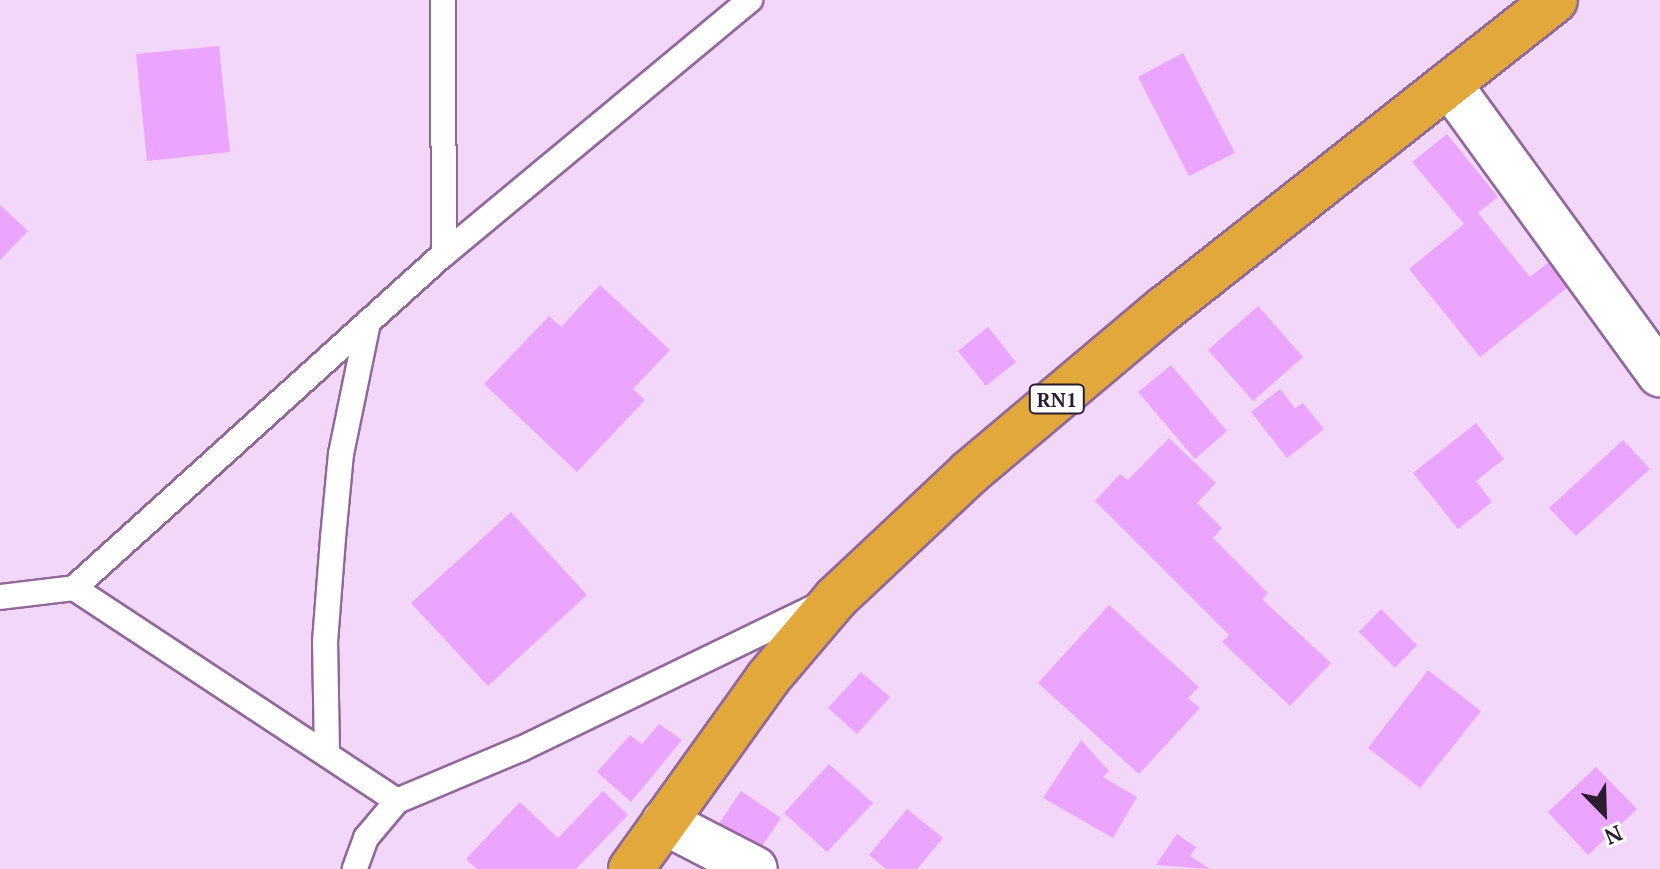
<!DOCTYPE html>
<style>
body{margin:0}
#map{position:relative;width:1660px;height:869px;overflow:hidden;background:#f2d7f9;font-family:"PT Serif",serif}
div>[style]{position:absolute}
.building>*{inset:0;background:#eca5fe}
.roads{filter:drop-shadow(2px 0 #90689a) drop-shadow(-2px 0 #90689a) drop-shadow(0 2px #90689a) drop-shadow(0 -2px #90689a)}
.lane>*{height:24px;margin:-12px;padding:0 12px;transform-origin:12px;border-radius:12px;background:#fff}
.street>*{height:44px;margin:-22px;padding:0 22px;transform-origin:22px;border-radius:22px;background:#fff}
.highway>*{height:44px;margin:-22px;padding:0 22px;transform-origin:22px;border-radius:22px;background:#e2a83b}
span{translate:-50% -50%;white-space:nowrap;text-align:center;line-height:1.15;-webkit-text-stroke:7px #fff;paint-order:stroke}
.shield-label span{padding:2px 6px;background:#fff;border:2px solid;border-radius:6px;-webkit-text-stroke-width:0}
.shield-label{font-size:20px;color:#2c1c30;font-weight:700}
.north{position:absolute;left:1564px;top:773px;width:80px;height:80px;-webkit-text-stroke:6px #fff;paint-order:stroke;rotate:157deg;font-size:22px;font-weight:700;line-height:32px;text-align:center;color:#2c1c30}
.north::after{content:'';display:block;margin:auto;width:28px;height:36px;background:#2c1c30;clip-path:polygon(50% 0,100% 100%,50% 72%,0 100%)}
</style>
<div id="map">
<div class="building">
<i style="clip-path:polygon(219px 46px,230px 152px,147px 161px,136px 54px)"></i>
<i style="clip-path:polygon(1183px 53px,1235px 153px,1189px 176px,1138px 77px)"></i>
<i style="clip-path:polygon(1447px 134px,1498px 197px,1478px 213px,1530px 277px,1549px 262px,1568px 287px,1480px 357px,1409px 269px,1464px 224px,1412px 162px)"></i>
<i style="clip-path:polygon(0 205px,28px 231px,0 260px)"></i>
<i style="clip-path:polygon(600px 285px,670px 350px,633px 389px,645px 400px,577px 472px,484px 384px,549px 316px,561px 327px)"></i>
<i style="clip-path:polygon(1258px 306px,1303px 357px,1253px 401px,1208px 350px)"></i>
<i style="clip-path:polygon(988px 327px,1016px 362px,986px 386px,958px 351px)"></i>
<i style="clip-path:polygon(1171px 365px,1227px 431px,1195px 459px,1138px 392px)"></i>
<i style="clip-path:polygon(1280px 389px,1295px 408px,1303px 403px,1324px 429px,1287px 458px,1251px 412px)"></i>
<i style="clip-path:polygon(1476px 423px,1504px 459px,1476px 481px,1492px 502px,1458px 529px,1413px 473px)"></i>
<i style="clip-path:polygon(1169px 438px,1216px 483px,1197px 503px,1222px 528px,1213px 538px,1268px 593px,1262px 599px,1331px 663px,1290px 706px,1222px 642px,1229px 635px,1095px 501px,1120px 474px,1128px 480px)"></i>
<i style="clip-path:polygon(1623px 440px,1650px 469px,1576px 536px,1549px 508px)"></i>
<i style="clip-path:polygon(511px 512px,587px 595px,488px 686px,411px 603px)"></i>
<i style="clip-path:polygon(1109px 605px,1199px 687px,1188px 698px,1200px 708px,1139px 774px,1038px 683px)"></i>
<i style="clip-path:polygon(1381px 609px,1417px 645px,1395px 668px,1359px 632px)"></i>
<i style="clip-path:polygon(1428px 670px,1481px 711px,1420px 788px,1368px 748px)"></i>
<i style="clip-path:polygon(861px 672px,890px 697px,857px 734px,828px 708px)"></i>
<i style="clip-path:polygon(659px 724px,682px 740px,631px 802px,597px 772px,630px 735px,642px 744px)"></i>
<i style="clip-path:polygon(1081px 740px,1109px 771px,1103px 777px,1137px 797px,1113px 838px,1043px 798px)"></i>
<i style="clip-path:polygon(829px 764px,873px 803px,827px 852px,784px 813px)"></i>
<i style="clip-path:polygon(1596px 767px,1637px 809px,1588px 855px,1548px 812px)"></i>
<i style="clip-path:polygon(603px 791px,628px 815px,576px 869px,477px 869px,466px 859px,520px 802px,558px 838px)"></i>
<i style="clip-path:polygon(741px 791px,781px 818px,758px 852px,718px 825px)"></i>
<i style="clip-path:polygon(907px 809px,943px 838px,917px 869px,886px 869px,869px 855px)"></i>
<i style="clip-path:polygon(1177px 834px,1196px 847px,1190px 856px,1210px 869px,1156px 865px)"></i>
</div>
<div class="roads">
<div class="lane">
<i style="left:443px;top:0;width:254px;rotate:89.8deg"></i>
<i style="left:74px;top:588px;width:498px;rotate:-42.1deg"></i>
<i style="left:444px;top:254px;width:398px;rotate:-39.7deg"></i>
<i style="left:0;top:597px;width:75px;rotate:-6.9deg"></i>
<i style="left:74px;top:588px;width:387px;rotate:33.4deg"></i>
<i style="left:397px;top:801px;width:48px;rotate:130deg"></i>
<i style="left:366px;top:838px;width:33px;rotate:110deg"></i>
<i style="left:327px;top:754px;width:112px;rotate:-91deg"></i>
<i style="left:325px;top:642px;width:104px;rotate:-85.6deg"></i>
<i style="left:333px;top:538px;width:84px;rotate:-84.6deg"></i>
<i style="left:341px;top:454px;width:135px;rotate:-78.4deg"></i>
<i style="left:397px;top:801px;width:134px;rotate:-22.8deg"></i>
<i style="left:521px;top:749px;width:326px;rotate:-25.8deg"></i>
</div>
<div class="street">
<i style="left:1449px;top:84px;width:359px;rotate:54deg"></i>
<i style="left:664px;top:822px;width:102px;rotate:27.3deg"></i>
</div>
<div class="highway">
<i style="left:631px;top:869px;width:235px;rotate:-54.3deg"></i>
<i style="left:768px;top:678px;width:105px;rotate:-49.6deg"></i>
<i style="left:836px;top:598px;width:183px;rotate:-43.2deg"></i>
<i style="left:969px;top:473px;width:255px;rotate:-40.1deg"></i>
<i style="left:1164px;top:309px;width:498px;rotate:-38.3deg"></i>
</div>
</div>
<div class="shield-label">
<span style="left:1057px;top:399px">RN1</span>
</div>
<div class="north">N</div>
</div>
